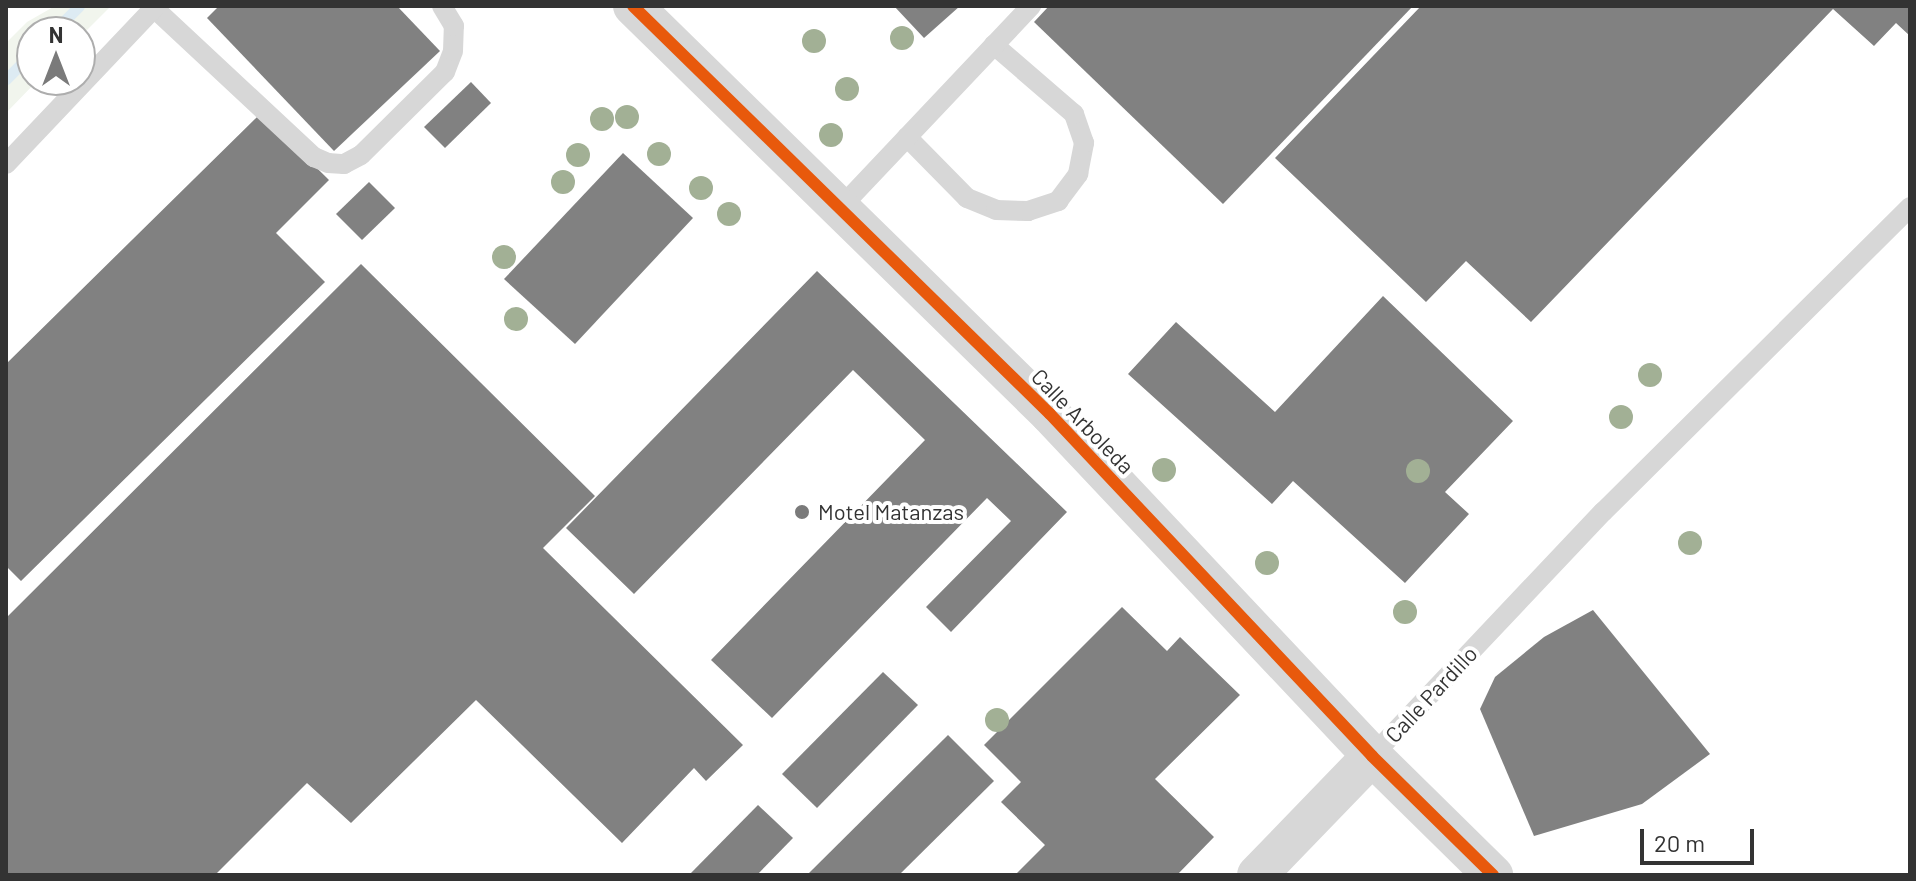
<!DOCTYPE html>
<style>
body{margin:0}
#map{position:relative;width:1916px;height:881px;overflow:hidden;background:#fff;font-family:Barlow,sans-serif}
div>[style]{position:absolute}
.green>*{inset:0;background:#f1f5ed}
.stream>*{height:11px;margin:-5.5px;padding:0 5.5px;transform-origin:5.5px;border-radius:5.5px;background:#ddebf3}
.building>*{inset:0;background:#818181}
.lane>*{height:20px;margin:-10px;padding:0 10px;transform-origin:10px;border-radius:10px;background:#d7d7d7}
.street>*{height:40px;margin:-20px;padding:0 20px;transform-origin:20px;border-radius:20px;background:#d7d7d7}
.cycleway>*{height:12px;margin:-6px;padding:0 6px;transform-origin:6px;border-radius:6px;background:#e8590c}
.trees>*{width:24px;height:24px;margin:-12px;border-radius:50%;background:#a2b095}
.dots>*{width:22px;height:22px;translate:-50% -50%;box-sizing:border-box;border:4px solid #fff;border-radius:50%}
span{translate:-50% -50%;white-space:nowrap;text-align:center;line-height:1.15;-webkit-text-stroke:8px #fff;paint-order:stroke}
.street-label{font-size:22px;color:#333}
.poi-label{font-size:22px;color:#333}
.left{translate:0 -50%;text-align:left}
.frame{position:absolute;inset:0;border:8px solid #333;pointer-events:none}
.north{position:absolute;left:16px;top:16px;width:80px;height:80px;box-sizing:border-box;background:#fff;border:2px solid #adadad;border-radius:50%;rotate:0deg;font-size:22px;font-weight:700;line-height:32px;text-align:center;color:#333}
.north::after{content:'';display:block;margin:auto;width:28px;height:36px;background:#7a7a7a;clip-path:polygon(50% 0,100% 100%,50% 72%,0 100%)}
.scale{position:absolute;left:1640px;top:829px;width:114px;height:36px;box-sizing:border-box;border:4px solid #333;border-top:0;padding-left:10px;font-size:24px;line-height:28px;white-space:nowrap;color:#333;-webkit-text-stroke:6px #fff;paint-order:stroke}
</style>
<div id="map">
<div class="green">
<i style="clip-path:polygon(55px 6px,111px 6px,80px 37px,80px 32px,32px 32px,32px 80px,38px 80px,6px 113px,6px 43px,27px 22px)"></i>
</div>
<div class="stream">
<i style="left:53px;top:32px;width:37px;rotate:-45deg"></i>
<i style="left:6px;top:79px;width:37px;rotate:-45deg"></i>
</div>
<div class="building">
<i style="clip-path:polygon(219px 6px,397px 6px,440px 51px,334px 151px,207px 18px)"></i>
<i style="clip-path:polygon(894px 6px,960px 6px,924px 38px)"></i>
<i style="clip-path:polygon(1049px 6px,1413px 6px,1223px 204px,1034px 22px)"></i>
<i style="clip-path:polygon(1421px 6px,1910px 6px,1910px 36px,1896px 23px,1874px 46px,1833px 9px,1531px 322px,1466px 261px,1426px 302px,1275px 158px)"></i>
<i style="clip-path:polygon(471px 82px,491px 103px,445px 148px,424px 127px)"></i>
<i style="clip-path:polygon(261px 113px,329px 180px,276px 233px,325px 282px,21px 581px,6px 566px,6px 364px)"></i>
<i style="clip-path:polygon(623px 153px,693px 218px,575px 344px,504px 279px)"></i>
<i style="clip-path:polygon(369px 182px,395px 208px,362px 240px,336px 214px)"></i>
<i style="clip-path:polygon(361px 264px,595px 496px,543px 548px,743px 745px,706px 781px,694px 768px,622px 843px,476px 700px,351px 823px,307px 783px,215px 875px,6px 875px,6px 618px)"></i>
<i style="clip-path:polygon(817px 271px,1067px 512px,951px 632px,926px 607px,1011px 521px,987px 498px,772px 718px,711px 660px,925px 440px,853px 370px,634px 594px,566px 528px)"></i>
<i style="clip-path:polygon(1383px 296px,1513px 421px,1445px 492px,1469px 514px,1405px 583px,1293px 481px,1272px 504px,1128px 374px,1176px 322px,1275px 412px)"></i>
<i style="clip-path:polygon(1122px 607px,1167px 651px,1180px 637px,1240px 695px,1155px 779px,1214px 837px,1177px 875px,1015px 875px,1045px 845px,1001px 802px,1021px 782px,984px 745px)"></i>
<i style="clip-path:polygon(1593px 610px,1710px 754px,1642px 804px,1534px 836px,1480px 709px,1495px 677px,1544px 637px)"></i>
<i style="clip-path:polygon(883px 672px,918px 705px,817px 808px,782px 774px)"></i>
<i style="clip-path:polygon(948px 735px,994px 781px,899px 875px,807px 875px)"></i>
<i style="clip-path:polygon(758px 805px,793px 838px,757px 875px,689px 875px)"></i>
</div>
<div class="lane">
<i style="left:154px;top:8px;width:219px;rotate:43deg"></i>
<i style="left:314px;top:157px;width:15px;rotate:23deg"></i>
<i style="left:328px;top:163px;width:16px;rotate:4deg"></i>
<i style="left:344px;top:164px;width:19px;rotate:-28deg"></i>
<i style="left:361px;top:155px;width:118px;rotate:-44.7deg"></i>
<i style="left:445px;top:72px;width:22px;rotate:-69deg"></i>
<i style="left:453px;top:51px;width:25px;rotate:-88deg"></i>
<i style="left:454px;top:26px;width:23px;rotate:-121deg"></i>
<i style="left:907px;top:137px;width:86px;rotate:45.5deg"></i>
<i style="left:967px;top:198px;width:31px;rotate:22deg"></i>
<i style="left:996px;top:210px;width:32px;rotate:2deg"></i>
<i style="left:1028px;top:211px;width:32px;rotate:-18deg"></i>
<i style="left:1058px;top:201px;width:34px;rotate:-53deg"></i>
<i style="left:1078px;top:174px;width:32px;rotate:-79deg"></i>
<i style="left:1084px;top:143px;width:31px;rotate:-109deg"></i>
<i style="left:1074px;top:114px;width:106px;rotate:-139.2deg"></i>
<i style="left:6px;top:164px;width:218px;rotate:-46.5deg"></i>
<i style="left:841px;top:207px;width:277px;rotate:-46.6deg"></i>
<i style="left:1372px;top:756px;width:336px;rotate:-46.6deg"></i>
<i style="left:1603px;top:512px;width:433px;rotate:-44.8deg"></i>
</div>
<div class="street">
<i style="left:633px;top:6px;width:583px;rotate:44.37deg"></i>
<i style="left:1050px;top:414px;width:470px;rotate:46.7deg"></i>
<i style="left:1372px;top:756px;width:170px;rotate:44.5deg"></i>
<i style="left:1257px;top:875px;width:165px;rotate:-46deg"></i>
</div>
<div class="cycleway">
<i style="left:633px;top:6px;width:583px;rotate:44.37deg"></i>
<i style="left:1050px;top:414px;width:470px;rotate:46.7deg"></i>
<i style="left:1372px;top:756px;width:170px;rotate:44.5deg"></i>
</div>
<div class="trees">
<i style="left:902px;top:38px"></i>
<i style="left:814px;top:41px"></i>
<i style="left:847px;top:89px"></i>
<i style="left:627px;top:117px"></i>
<i style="left:602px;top:119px"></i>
<i style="left:831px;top:135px"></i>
<i style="left:659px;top:154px"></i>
<i style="left:578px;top:155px"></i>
<i style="left:563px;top:182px"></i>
<i style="left:701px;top:188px"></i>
<i style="left:729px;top:214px"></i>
<i style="left:504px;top:257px"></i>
<i style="left:516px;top:319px"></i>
<i style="left:1650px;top:375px"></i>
<i style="left:1621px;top:417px"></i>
<i style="left:1164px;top:470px"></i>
<i style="left:1418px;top:471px"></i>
<i style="left:1690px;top:543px"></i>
<i style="left:1267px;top:563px"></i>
<i style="left:1405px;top:612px"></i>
<i style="left:997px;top:720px"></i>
</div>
<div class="dots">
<i style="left:802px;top:512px;background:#7a7a7a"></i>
</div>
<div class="street-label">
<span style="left:1083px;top:421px;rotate:46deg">Calle Arboleda</span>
<span style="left:1431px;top:694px;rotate:-47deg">Calle Pardillo</span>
</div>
<div class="poi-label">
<span class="left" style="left:818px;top:512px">Motel Matanzas</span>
</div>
<div class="frame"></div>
<div class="north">N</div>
<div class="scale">20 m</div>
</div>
